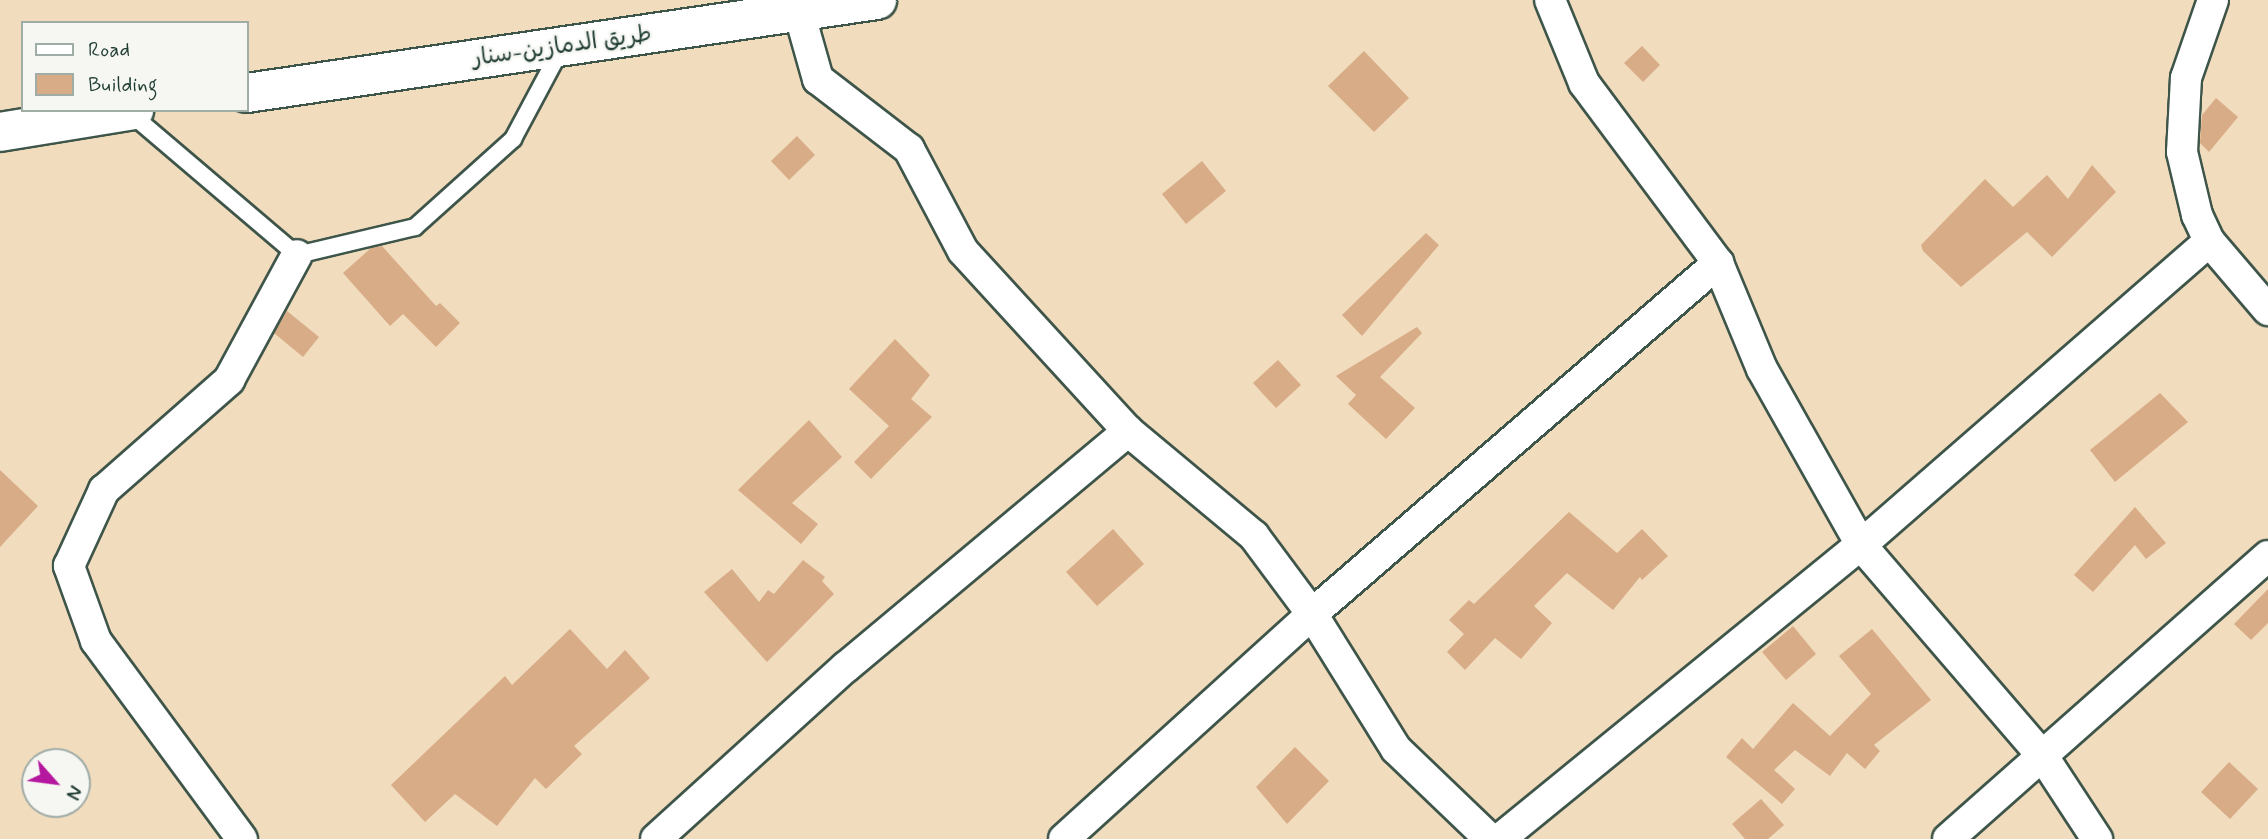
<!DOCTYPE html>
<meta charset="utf-8">
<style>
body{margin:0}
#map{position:relative;width:2268px;height:839px;overflow:hidden;background:#f1dcbe;font-family:Mynerve,"Playpen Sans Arabic",sans-serif}
div>[style]{position:absolute}
.building>*{inset:0;background:#d8ac87}
.roads{filter:drop-shadow(2px 0 #3e5549) drop-shadow(-2px 0 #3e5549) drop-shadow(0 2px #3e5549) drop-shadow(0 -2px #3e5549)}
.lane>*{height:16px;margin:-8px;padding:0 8px;transform-origin:8px;border-radius:8px;background:#fff}
.street>*{height:30px;margin:-15px;padding:0 15px;transform-origin:15px;border-radius:15px;background:#fff}
.highway>*{height:38px;margin:-19px;padding:0 19px;transform-origin:19px;border-radius:19px;background:#fff}
span{translate:-50% -50%;white-space:nowrap;text-align:center;line-height:1.15;-webkit-text-stroke:5px #f6f6f2;paint-order:stroke}
.street-label{font-size:23px;color:#1f3d34}
.legend{position:absolute;left:21px;top:21px;width:228px;height:91px;box-sizing:border-box;background:#f6f6f2;border:2px solid #a0aca6;margin:0;padding:9px 12px;list-style:none;font-size:21px;color:#1f3d34}
.legend li{display:flex;align-items:center;gap:14px;height:35px}
.legend b{width:35px;border:2px solid #a0aca6}
.north{position:absolute;left:21px;top:748px;width:70px;height:70px;box-sizing:border-box;background:#f6f6f2;border:2px solid #a0aca6;border-radius:50%;rotate:118deg;font-size:19px;font-weight:700;line-height:28px;text-align:center;color:#1f3d34}
.north::after{content:'';display:block;margin:auto;width:24px;height:32px;background:#b5179e;clip-path:polygon(50% 0,100% 100%,50% 72%,0 100%)}
</style>
<div id="map">
<div class="building">
<i style="clip-path:polygon(1642px 46px,1660px 65px,1643px 82px,1624px 63px)"></i>
<i style="clip-path:polygon(1364px 51px,1409px 98px,1374px 132px,1328px 86px)"></i>
<i style="clip-path:polygon(2216px 98px,2238px 117px,2209px 152px,2200px 143px,2202px 115px)"></i>
<i style="clip-path:polygon(797px 136px,815px 155px,789px 180px,771px 161px)"></i>
<i style="clip-path:polygon(1202px 161px,1226px 191px,1186px 224px,1162px 194px)"></i>
<i style="clip-path:polygon(2092px 165px,2116px 192px,2052px 257px,2027px 232px,1961px 287px,1923px 251px,1921px 245px,1985px 179px,2013px 207px,2047px 175px,2068px 199px)"></i>
<i style="clip-path:polygon(1426px 233px,1439px 245px,1362px 336px,1342px 315px)"></i>
<i style="clip-path:polygon(382px 246px,436px 306px,440px 303px,460px 323px,436px 347px,403px 314px,390px 326px,343px 273px,371px 248px)"></i>
<i style="clip-path:polygon(287px 311px,319px 337px,303px 357px,274px 333px)"></i>
<i style="clip-path:polygon(1417px 327px,1422px 333px,1380px 377px,1415px 408px,1386px 439px,1348px 404px,1356px 395px,1336px 376px)"></i>
<i style="clip-path:polygon(895px 339px,930px 375px,911px 399px,932px 417px,871px 479px,854px 462px,889px 426px,849px 389px)"></i>
<i style="clip-path:polygon(1278px 360px,1301px 385px,1276px 408px,1253px 383px)"></i>
<i style="clip-path:polygon(2160px 393px,2188px 422px,2115px 482px,2090px 450px)"></i>
<i style="clip-path:polygon(809px 420px,842px 457px,792px 503px,818px 524px,801px 544px,738px 490px)"></i>
<i style="clip-path:polygon(0 470px,38px 506px,0 547px)"></i>
<i style="clip-path:polygon(2135px 507px,2166px 543px,2146px 559px,2135px 545px,2093px 592px,2074px 575px)"></i>
<i style="clip-path:polygon(1569px 512px,1617px 553px,1642px 529px,1668px 556px,1642px 580px,1640px 577px,1613px 610px,1567px 573px,1534px 606px,1552px 623px,1521px 659px,1495px 638px,1465px 670px,1447px 652px,1464px 634px,1449px 620px,1469px 600px,1474px 604px)"></i>
<i style="clip-path:polygon(1113px 529px,1144px 564px,1097px 606px,1066px 572px)"></i>
<i style="clip-path:polygon(803px 560px,825px 577px,822px 581px,834px 594px,767px 662px,704px 592px,732px 569px,759px 602px,768px 590px,774px 594px)"></i>
<i style="clip-path:polygon(2268px 589px,2268px 623px,2251px 640px,2234px 624px)"></i>
<i style="clip-path:polygon(1793px 626px,1816px 654px,1786px 680px,1762px 652px)"></i>
<i style="clip-path:polygon(570px 629px,607px 669px,625px 650px,650px 678px,574px 746px,582px 754px,546px 789px,535px 778px,497px 826px,455px 794px,425px 822px,391px 785px,505px 676px,512px 685px)"></i>
<i style="clip-path:polygon(1872px 629px,1931px 700px,1874px 745px,1880px 751px,1865px 769px,1847px 753px,1830px 776px,1795px 750px,1774px 770px,1795px 789px,1782px 804px,1726px 757px,1742px 738px,1753px 749px,1793px 703px,1830px 736px,1871px 694px,1839px 656px)"></i>
<i style="clip-path:polygon(1295px 747px,1329px 781px,1287px 824px,1256px 787px)"></i>
<i style="clip-path:polygon(2229px 762px,2258px 789px,2230px 819px,2201px 792px)"></i>
<i style="clip-path:polygon(1761px 799px,1784px 825px,1768px 839px,1745px 839px,1732px 824px)"></i>
</div>
<div class="roads">
<div class="lane">
<i style="left:130px;top:113px;width:219px;rotate:40.4deg"></i>
<i style="left:297px;top:255px;width:121px;rotate:-13.3deg"></i>
<i style="left:415px;top:227px;width:132px;rotate:-41.9deg"></i>
<i style="left:513px;top:139px;width:100px;rotate:-61.9deg"></i>
</div>
<div class="street">
<i style="left:1550px;top:0;width:90px;rotate:67.7deg"></i>
<i style="left:1584px;top:83px;width:224px;rotate:53.3deg"></i>
<i style="left:1718px;top:263px;width:115px;rotate:67.5deg"></i>
<i style="left:1762px;top:369px;width:202px;rotate:60.6deg"></i>
<i style="left:1861px;top:545px;width:281px;rotate:49.3deg"></i>
<i style="left:2044px;top:758px;width:97px;rotate:56.8deg"></i>
<i style="left:2213px;top:0;width:83px;rotate:109.1deg"></i>
<i style="left:2186px;top:78px;width:74px;rotate:93.1deg"></i>
<i style="left:2182px;top:152px;width:65px;rotate:76.6deg"></i>
<i style="left:2197px;top:215px;width:29px;rotate:65deg"></i>
<i style="left:2209px;top:241px;width:91px;rotate:49.5deg"></i>
<i style="left:799px;top:12px;width:70px;rotate:74.2deg"></i>
<i style="left:818px;top:79px;width:115px;rotate:37.6deg"></i>
<i style="left:909px;top:149px;width:115px;rotate:62.1deg"></i>
<i style="left:963px;top:251px;width:244px;rotate:47.5deg"></i>
<i style="left:1128px;top:431px;width:164px;rotate:39.8deg"></i>
<i style="left:1254px;top:536px;width:97px;rotate:53.4deg"></i>
<i style="left:1312px;top:614px;width:159px;rotate:58.1deg"></i>
<i style="left:1396px;top:749px;width:130px;rotate:43.8deg"></i>
<i style="left:242px;top:839px;width:246px;rotate:-126.4deg"></i>
<i style="left:96px;top:641px;width:80px;rotate:-109.8deg"></i>
<i style="left:69px;top:566px;width:84px;rotate:-65.3deg"></i>
<i style="left:104px;top:490px;width:167px;rotate:-41.3deg"></i>
<i style="left:229px;top:380px;width:142px;rotate:-61.5deg"></i>
<i style="left:656px;top:839px;width:256px;rotate:-42.2deg"></i>
<i style="left:846px;top:667px;width:368px;rotate:-39.9deg"></i>
<i style="left:1064px;top:839px;width:335px;rotate:-42.2deg"></i>
<i style="left:1312px;top:614px;width:537px;rotate:-40.84deg"></i>
<i style="left:1500px;top:839px;width:466px;rotate:-39.2deg"></i>
<i style="left:1861px;top:545px;width:462px;rotate:-41.1deg"></i>
<i style="left:1948px;top:839px;width:427px;rotate:-41.5deg"></i>
</div>
<div class="highway">
<i style="left:247px;top:93px;width:637px;rotate:-8.4deg"></i>
<i style="left:0;top:132px;width:136px;rotate:-9.3deg"></i>
</div>
</div>
<div class="street-label">
<span style="left:562px;top:47px;rotate:-8deg">طريق الدمازين-سنار</span>
</div>
<ul class="legend">
<li><b style="height:9px;background:#fff"></b>Road</li>
<li><b style="height:19px;background:#d8ac87"></b>Building</li>
</ul>
<div class="north">N</div>
</div>
